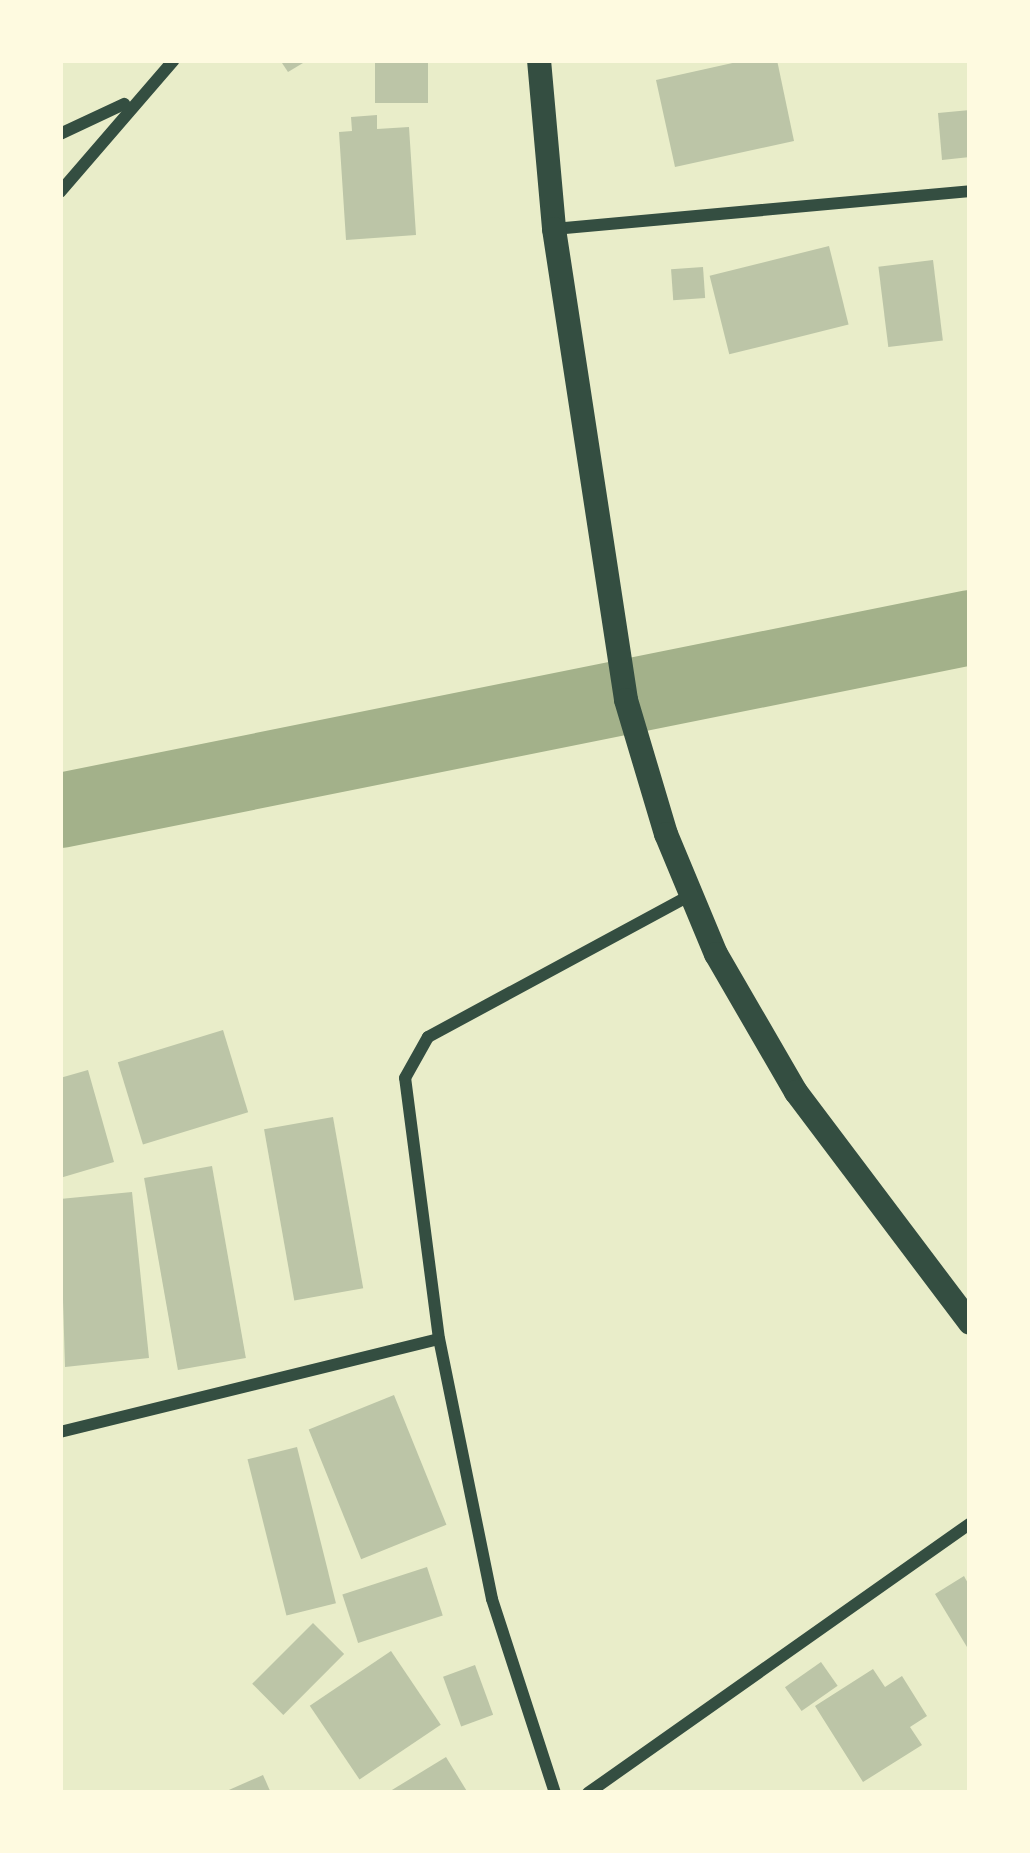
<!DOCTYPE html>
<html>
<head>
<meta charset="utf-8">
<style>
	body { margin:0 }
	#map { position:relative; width:1030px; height:1853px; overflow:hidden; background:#e9edc9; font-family:"Asap Condensed",sans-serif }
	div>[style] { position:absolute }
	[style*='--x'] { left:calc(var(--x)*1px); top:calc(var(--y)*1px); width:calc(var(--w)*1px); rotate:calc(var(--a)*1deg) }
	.river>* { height:75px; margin:-37.5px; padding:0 37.5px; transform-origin:37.5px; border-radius:37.5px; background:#a3b18a }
	.building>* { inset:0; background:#bcc5a7; transform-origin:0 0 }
	.minor>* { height:12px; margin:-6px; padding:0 6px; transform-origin:6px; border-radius:6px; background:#344e41 }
	.secondary>* { height:24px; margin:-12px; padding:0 12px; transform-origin:12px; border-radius:12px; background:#344e41 }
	span { translate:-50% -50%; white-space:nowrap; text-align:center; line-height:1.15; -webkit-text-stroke:9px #fefae0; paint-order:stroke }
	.frame { position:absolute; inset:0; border:63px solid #fefae0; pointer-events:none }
</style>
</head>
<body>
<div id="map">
	<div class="river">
		<i style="--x:60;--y:810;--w:928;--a:-11.37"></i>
	</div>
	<div class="building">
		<i style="clip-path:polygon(280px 60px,308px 60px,288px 72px)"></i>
		<i style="left:375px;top:60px;width:53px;height:43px"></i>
		<i style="clip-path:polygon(746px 60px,777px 60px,794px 141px,675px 167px,656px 80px)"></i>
		<i style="clip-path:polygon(970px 110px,970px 157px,942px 160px,938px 113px)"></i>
		<i style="clip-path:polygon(377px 115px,377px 129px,409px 127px,416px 235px,346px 240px,339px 132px,352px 131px,351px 117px)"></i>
		<i style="left:829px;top:246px;width:81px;height:123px;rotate:76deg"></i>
		<i style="left:933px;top:260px;width:81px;height:55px;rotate:83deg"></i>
		<i style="left:703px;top:267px;width:31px;height:32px;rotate:86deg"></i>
		<i style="left:223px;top:1030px;width:86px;height:110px;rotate:73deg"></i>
		<i style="clip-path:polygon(88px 1070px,114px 1162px,60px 1178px,60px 1078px)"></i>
		<i style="left:333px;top:1117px;width:174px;height:70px;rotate:80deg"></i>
		<i style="left:212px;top:1166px;width:195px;height:69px;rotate:80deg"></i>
		<i style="clip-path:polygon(132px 1192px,149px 1358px,65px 1367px,60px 1199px)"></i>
		<i style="left:394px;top:1395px;width:140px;height:92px;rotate:68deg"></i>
		<i style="left:297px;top:1447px;width:161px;height:51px;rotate:76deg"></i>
		<i style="left:427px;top:1567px;width:51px;height:89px;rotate:72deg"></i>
		<i style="clip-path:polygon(964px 1576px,970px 1587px,970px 1652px,935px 1594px)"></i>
		<i style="left:313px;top:1623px;width:44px;height:86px;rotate:45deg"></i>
		<i style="left:391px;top:1651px;width:89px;height:98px;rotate:56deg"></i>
		<i style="left:821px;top:1662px;width:29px;height:44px;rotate:55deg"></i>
		<i style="left:475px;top:1665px;width:53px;height:34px;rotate:70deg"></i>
		<i style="clip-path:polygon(873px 1669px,885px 1687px,902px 1676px,927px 1716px,910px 1727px,922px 1745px,863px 1782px,815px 1706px)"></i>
		<i style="clip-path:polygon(446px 1757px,468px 1793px,387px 1793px)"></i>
		<i style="clip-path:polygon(263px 1775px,271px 1793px,222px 1793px)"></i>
	</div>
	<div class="minor">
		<i style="--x:60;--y:134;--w:71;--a:-25.1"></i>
		<i style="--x:60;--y:192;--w:174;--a:-49.2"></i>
		<i style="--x:554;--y:229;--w:418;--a:-5.2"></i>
		<i style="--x:60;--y:1432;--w:390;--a:-13.8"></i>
		<i style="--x:555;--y:1793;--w:204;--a:-108"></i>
		<i style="--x:492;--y:1599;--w:265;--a:-101.5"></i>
		<i style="--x:439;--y:1339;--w:263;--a:-97.4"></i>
		<i style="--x:405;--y:1078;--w:47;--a:-60.7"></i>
		<i style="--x:428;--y:1037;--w:297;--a:-28.4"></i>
		<i style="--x:588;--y:1793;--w:467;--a:-35.2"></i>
	</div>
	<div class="secondary">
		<i style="--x:539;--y:60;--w:170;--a:84.9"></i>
		<i style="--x:554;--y:229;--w:476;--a:81.3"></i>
		<i style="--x:626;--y:700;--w:140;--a:73.4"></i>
		<i style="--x:666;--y:834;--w:130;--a:67.4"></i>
		<i style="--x:716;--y:954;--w:160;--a:59.9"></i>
		<i style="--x:796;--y:1092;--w:289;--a:53"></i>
	</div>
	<div class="frame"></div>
</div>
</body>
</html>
